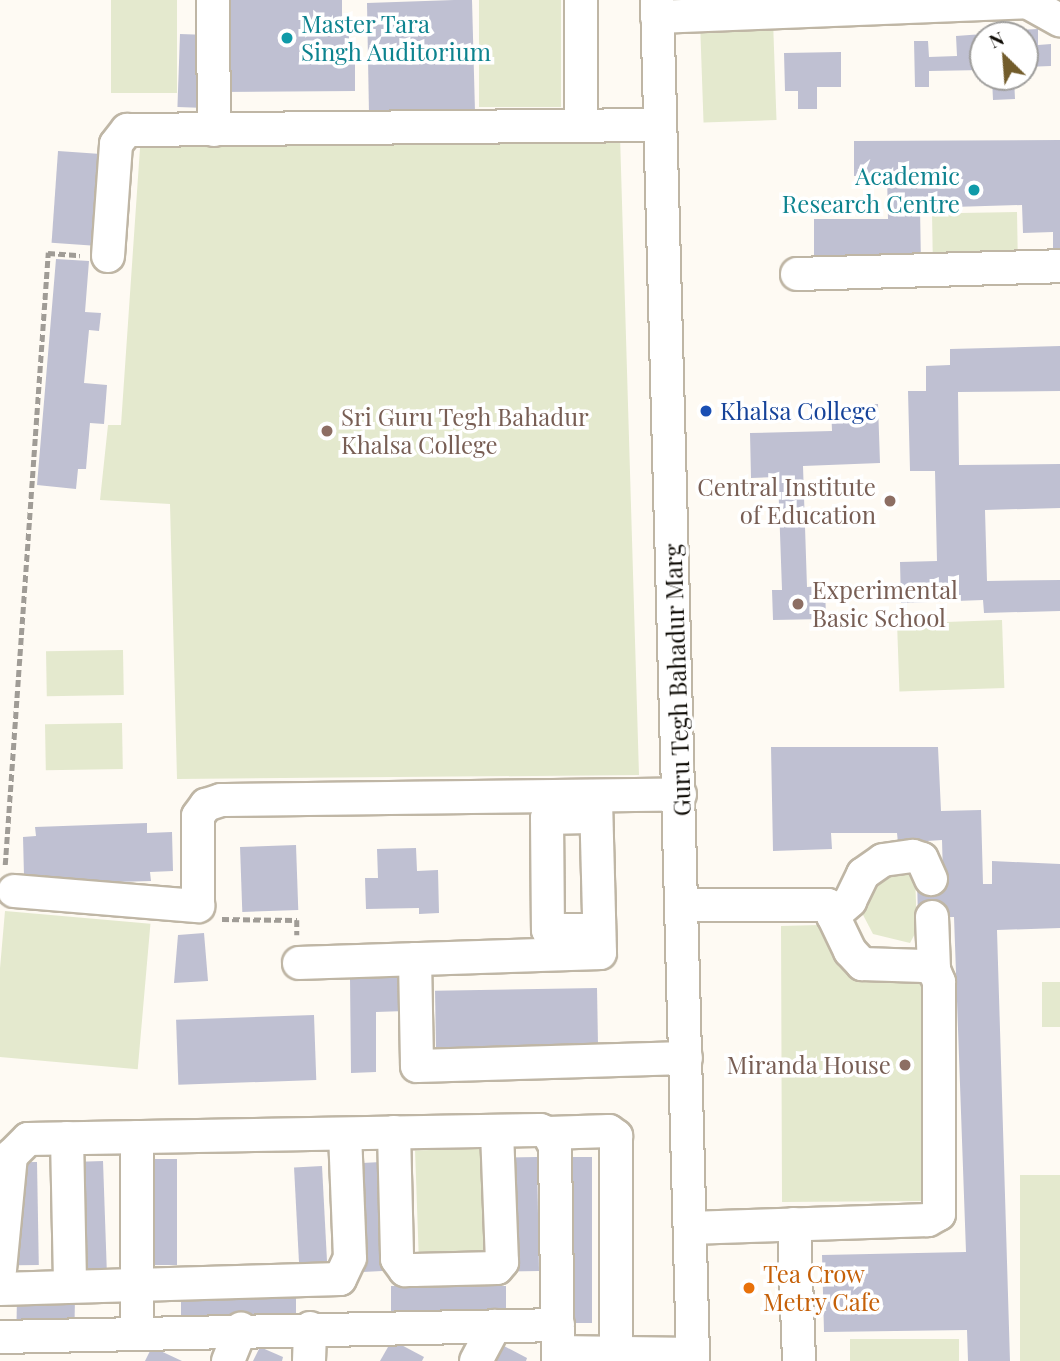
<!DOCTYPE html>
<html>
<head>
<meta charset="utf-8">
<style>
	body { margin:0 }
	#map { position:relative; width:1060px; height:1361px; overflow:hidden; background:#fefaf3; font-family:"Playfair Display",serif }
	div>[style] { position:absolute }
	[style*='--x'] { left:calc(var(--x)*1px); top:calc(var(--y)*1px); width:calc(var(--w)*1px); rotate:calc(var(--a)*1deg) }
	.green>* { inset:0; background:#e4e9ce; transform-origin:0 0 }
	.building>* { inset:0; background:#bfc0d2; transform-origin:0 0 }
	.path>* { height:4.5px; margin-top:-2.25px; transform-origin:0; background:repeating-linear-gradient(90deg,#a09c96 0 7px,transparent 0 10.5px) }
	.roads { filter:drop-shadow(2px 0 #bfb6a5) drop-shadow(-2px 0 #bfb6a5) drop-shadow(0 2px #bfb6a5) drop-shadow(0 -2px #bfb6a5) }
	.minor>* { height:32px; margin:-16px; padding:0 16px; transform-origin:16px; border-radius:16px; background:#fff }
	.dots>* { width:19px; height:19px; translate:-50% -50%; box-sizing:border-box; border:4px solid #fff; border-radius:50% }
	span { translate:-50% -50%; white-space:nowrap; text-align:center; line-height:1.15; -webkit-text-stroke:7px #fff; paint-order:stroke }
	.culture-label { font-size:24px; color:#0d838f }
	.left { translate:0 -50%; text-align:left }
	.right { translate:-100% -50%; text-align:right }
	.transit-label { font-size:24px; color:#164399 }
	.education-label { font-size:24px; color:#785e54 }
	.street-label { font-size:24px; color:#100d07 }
	.food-label { font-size:24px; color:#c56008 }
	.north { position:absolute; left:969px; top:21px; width:70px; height:70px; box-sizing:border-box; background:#fff; border:2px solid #9f9e9c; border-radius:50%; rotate:335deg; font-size:19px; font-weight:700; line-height:28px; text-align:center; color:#100d07 }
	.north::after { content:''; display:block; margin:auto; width:24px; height:32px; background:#725c2b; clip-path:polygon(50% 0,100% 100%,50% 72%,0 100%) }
</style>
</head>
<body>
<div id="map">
	<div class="green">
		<i style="left:111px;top:0;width:66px;height:93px"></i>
		<i style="left:479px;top:0;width:82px;height:107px"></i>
		<i style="left:773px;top:20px;width:100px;height:73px;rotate:88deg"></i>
		<i style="clip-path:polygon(620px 135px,639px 775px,177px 779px,170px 504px,100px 500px,108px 425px,121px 425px,140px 148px)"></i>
		<i style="left:1017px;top:212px;width:44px;height:85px;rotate:89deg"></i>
		<i style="left:1002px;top:620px;width:68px;height:105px;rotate:88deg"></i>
		<i style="left:123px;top:650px;width:45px;height:77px;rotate:89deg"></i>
		<i style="left:122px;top:723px;width:46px;height:77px;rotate:89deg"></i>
		<i style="clip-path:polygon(901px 865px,915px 875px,917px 930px,910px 943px,873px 934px,861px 911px,879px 873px)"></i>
		<i style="left:5px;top:911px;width:146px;height:146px;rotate:5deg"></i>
		<i style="clip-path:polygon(819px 925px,854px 979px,923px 978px,924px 1201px,782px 1202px,781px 926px)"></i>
		<i style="left:1042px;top:982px;width:18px;height:45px"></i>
		<i style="left:489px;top:1148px;width:107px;height:74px;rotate:88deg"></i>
		<i style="left:1060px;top:1175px;width:186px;height:40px;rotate:90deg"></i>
		<i style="left:959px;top:1339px;width:22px;height:109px;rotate:90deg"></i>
	</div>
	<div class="building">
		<i style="clip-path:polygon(224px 0,342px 0,342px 17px,349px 17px,349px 59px,355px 59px,355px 91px,218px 92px)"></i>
		<i style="clip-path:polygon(454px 0,472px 0,475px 112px,369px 114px,367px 3px)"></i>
		<i style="clip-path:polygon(1038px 29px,1038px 45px,1051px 44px,1051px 66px,1025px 67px,1025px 35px,1017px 35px,1017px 30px)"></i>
		<i style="left:180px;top:34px;width:28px;height:73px;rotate:2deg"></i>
		<i style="clip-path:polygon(983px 34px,983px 70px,929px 71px,929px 87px,915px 87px,914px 41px,928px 41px,929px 57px,957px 56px,956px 36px)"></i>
		<i style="clip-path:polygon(841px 52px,841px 87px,817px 87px,817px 109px,798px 109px,798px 91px,785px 91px,784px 53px)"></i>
		<i style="clip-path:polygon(982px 77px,1014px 77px,1015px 99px,993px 100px,992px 79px)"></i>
		<i style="clip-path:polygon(1060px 140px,1060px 256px,1053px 257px,1053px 232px,1023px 233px,1022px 205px,920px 208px,921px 263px,814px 266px,814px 219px,888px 219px,887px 175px,854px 176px,854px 141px)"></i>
		<i style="left:58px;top:151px;width:43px;height:92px;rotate:4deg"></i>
		<i style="clip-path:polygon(56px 259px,89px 261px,85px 312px,101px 313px,99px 331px,89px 330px,84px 383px,107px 385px,104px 424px,90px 423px,86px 469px,78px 469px,76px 489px,37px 485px)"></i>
		<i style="clip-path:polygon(1060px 346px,1060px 391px,958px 392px,959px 465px,1060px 464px,1060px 508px,985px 510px,987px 581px,1060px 580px,1060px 611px,984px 613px,983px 600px,901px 603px,900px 562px,937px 561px,935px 471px,910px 471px,908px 391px,926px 391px,926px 366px,950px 365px,950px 349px)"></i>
		<i style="clip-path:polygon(878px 404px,880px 463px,803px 466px,807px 587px,825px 586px,826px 619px,773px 620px,772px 590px,782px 590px,778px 477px,751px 478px,750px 433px,832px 431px,831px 406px)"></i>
		<i style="clip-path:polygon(771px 747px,938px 747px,941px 811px,981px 810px,983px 884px,992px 884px,992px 861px,1060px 864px,1060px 928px,997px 930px,1010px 1361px,968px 1361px,967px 1330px,824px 1332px,822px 1255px,966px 1252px,954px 917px,918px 918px,917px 879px,943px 878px,942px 840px,898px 843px,897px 833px,831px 833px,832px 849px,773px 851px)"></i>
		<i style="clip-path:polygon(147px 823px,147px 833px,172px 832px,173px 871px,150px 872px,151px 881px,45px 884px,45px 875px,24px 876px,23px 837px,36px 836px,35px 827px)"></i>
		<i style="left:296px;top:845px;width:65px;height:56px;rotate:88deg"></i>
		<i style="clip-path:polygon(416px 848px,417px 871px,438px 870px,439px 913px,419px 914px,419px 908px,366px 909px,365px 878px,378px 878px,377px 849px)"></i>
		<i style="clip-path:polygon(204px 933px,208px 981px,174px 983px,178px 935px)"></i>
		<i style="clip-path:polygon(405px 977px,405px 1011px,376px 1012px,376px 1072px,351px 1073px,350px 978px)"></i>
		<i style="left:597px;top:988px;width:64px;height:162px;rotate:89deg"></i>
		<i style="left:314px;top:1015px;width:65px;height:138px;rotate:88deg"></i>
		<i style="left:537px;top:1157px;width:114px;height:31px;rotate:89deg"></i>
		<i style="left:567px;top:1157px;width:25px;height:166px"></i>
		<i style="left:154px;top:1159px;width:23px;height:106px"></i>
		<i style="left:103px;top:1161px;width:107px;height:23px;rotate:88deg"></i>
		<i style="left:37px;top:1162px;width:103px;height:21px;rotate:89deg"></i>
		<i style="left:381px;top:1162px;width:109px;height:24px;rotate:87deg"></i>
		<i style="left:322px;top:1166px;width:106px;height:28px;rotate:87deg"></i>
		<i style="left:391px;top:1286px;width:115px;height:30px"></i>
		<i style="left:181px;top:1291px;width:115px;height:28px"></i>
		<i style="left:17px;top:1296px;width:58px;height:26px;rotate:1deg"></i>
		<i style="clip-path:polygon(392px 1340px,424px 1357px,422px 1361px,380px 1361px)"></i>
		<i style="clip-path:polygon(504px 1346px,527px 1358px,526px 1361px,496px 1361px)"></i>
		<i style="clip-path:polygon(152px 1347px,182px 1361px,145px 1361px)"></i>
		<i style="clip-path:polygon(260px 1347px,283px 1357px,282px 1361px,253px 1361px)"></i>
	</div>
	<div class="path">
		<i style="--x:5;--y:865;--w:614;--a:-85.98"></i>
		<i style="--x:48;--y:253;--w:32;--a:4"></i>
		<i style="--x:222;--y:919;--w:75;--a:0.8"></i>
		<i style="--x:297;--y:920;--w:15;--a:90"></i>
	</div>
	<div class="roads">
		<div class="minor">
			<i style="--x:213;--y:0;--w:130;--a:89.6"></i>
			<i style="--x:581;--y:0;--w:125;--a:90"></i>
			<i style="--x:657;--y:0;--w:1361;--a:88.48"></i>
			<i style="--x:657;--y:17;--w:370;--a:-2.3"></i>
			<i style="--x:1027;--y:2;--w:38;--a:29"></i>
			<i style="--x:108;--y:256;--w:112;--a:-85.9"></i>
			<i style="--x:116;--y:144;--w:18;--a:-52"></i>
			<i style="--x:127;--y:130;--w:533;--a:-0.54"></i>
			<i style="--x:797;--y:274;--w:263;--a:-1.7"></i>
			<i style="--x:588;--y:817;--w:41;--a:178.6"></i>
			<i style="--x:547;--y:818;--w:112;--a:89.5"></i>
			<i style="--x:548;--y:930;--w:51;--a:0"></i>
			<i style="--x:14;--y:891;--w:185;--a:4.7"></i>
			<i style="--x:198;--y:906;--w:90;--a:-90"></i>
			<i style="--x:198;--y:816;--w:14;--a:-54"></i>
			<i style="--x:206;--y:805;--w:16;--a:-18"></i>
			<i style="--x:221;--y:800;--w:459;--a:-0.7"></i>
			<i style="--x:683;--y:905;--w:145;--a:0"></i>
			<i style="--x:828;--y:905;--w:51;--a:64.4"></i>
			<i style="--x:850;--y:951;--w:18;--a:47"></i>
			<i style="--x:862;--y:964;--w:62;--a:1.8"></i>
			<i style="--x:924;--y:966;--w:11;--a:22"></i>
			<i style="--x:934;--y:970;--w:13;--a:67"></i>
			<i style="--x:939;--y:982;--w:232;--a:90"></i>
			<i style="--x:939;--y:1214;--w:13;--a:151"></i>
			<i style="--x:928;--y:1220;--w:238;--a:178.1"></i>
			<i style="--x:833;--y:916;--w:23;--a:-41"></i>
			<i style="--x:850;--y:901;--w:30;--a:-64"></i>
			<i style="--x:863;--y:874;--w:24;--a:-35"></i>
			<i style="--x:883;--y:860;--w:30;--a:-8"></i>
			<i style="--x:913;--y:856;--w:9;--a:18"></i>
			<i style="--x:922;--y:859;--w:22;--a:66"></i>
			<i style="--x:932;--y:917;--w:53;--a:87.8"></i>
			<i style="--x:415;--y:959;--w:107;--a:88.9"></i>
			<i style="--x:417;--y:1066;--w:269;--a:-1.7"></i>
			<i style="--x:299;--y:963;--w:301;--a:-1.9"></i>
			<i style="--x:600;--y:953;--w:157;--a:-91.5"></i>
			<i style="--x:394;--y:1132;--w:127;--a:88.6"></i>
			<i style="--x:397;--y:1259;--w:14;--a:54"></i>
			<i style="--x:405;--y:1270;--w:9;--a:0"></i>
			<i style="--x:414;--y:1270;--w:83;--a:-1.4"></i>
			<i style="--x:497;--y:1268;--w:8;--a:-50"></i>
			<i style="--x:502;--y:1262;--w:131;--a:-92.2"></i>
			<i style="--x:548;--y:1133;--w:61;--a:-1.9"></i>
			<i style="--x:609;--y:1131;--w:9;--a:36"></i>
			<i style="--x:616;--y:1136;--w:225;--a:90"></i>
			<i style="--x:67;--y:1138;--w:148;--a:88.8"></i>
			<i style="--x:794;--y:1224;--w:137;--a:87.9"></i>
			<i style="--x:0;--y:1270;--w:115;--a:-84.5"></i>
			<i style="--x:11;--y:1156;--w:24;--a:-45"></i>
			<i style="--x:28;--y:1139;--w:512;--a:-1.01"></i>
			<i style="--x:540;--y:1130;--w:9;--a:21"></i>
			<i style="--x:548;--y:1133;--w:15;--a:62"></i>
			<i style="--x:555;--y:1146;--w:215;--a:89.2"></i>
			<i style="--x:0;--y:1289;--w:340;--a:-1.7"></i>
			<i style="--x:340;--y:1279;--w:23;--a:-65"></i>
			<i style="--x:350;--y:1258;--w:124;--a:-92.3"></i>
			<i style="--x:137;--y:1332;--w:195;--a:-90"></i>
			<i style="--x:0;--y:1337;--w:558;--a:-1.23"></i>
			<i style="--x:558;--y:1352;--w:135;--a:0.8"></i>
			<i style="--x:228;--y:1361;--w:35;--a:-68"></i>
			<i style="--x:309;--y:1361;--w:33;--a:-88"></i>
			<i style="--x:476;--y:1361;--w:40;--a:-62"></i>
		</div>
	</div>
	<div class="dots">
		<i style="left:287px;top:38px;background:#0f9aa8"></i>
		<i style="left:974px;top:190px;background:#0f9aa8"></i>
		<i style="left:706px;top:411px;background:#1a4fb4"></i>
		<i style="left:327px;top:431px;background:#8d6e63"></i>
		<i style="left:890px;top:501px;background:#8d6e63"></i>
		<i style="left:798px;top:604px;background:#8d6e63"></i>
		<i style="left:905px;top:1065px;background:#8d6e63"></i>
		<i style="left:749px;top:1288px;background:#e8710a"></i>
	</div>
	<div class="culture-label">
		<span class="left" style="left:301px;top:38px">Master Tara<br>Singh Auditorium</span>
		<span class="right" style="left:960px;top:190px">Academic<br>Research Centre</span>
	</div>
	<div class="transit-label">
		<span class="left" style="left:720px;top:411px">Khalsa College</span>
	</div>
	<div class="education-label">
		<span class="left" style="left:341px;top:431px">Sri Guru Tegh Bahadur<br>Khalsa College</span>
		<span class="right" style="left:876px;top:501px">Central Institute<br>of Education</span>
		<span class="left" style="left:812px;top:604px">Experimental<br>Basic School</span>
		<span class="right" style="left:891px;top:1065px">Miranda House</span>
	</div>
	<div class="street-label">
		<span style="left:677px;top:680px;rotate:-92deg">Guru Tegh Bahadur Marg</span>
	</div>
	<div class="food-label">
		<span class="left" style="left:763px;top:1288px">Tea Crow<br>Metry Cafe</span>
	</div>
	<div class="north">N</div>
</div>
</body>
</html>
